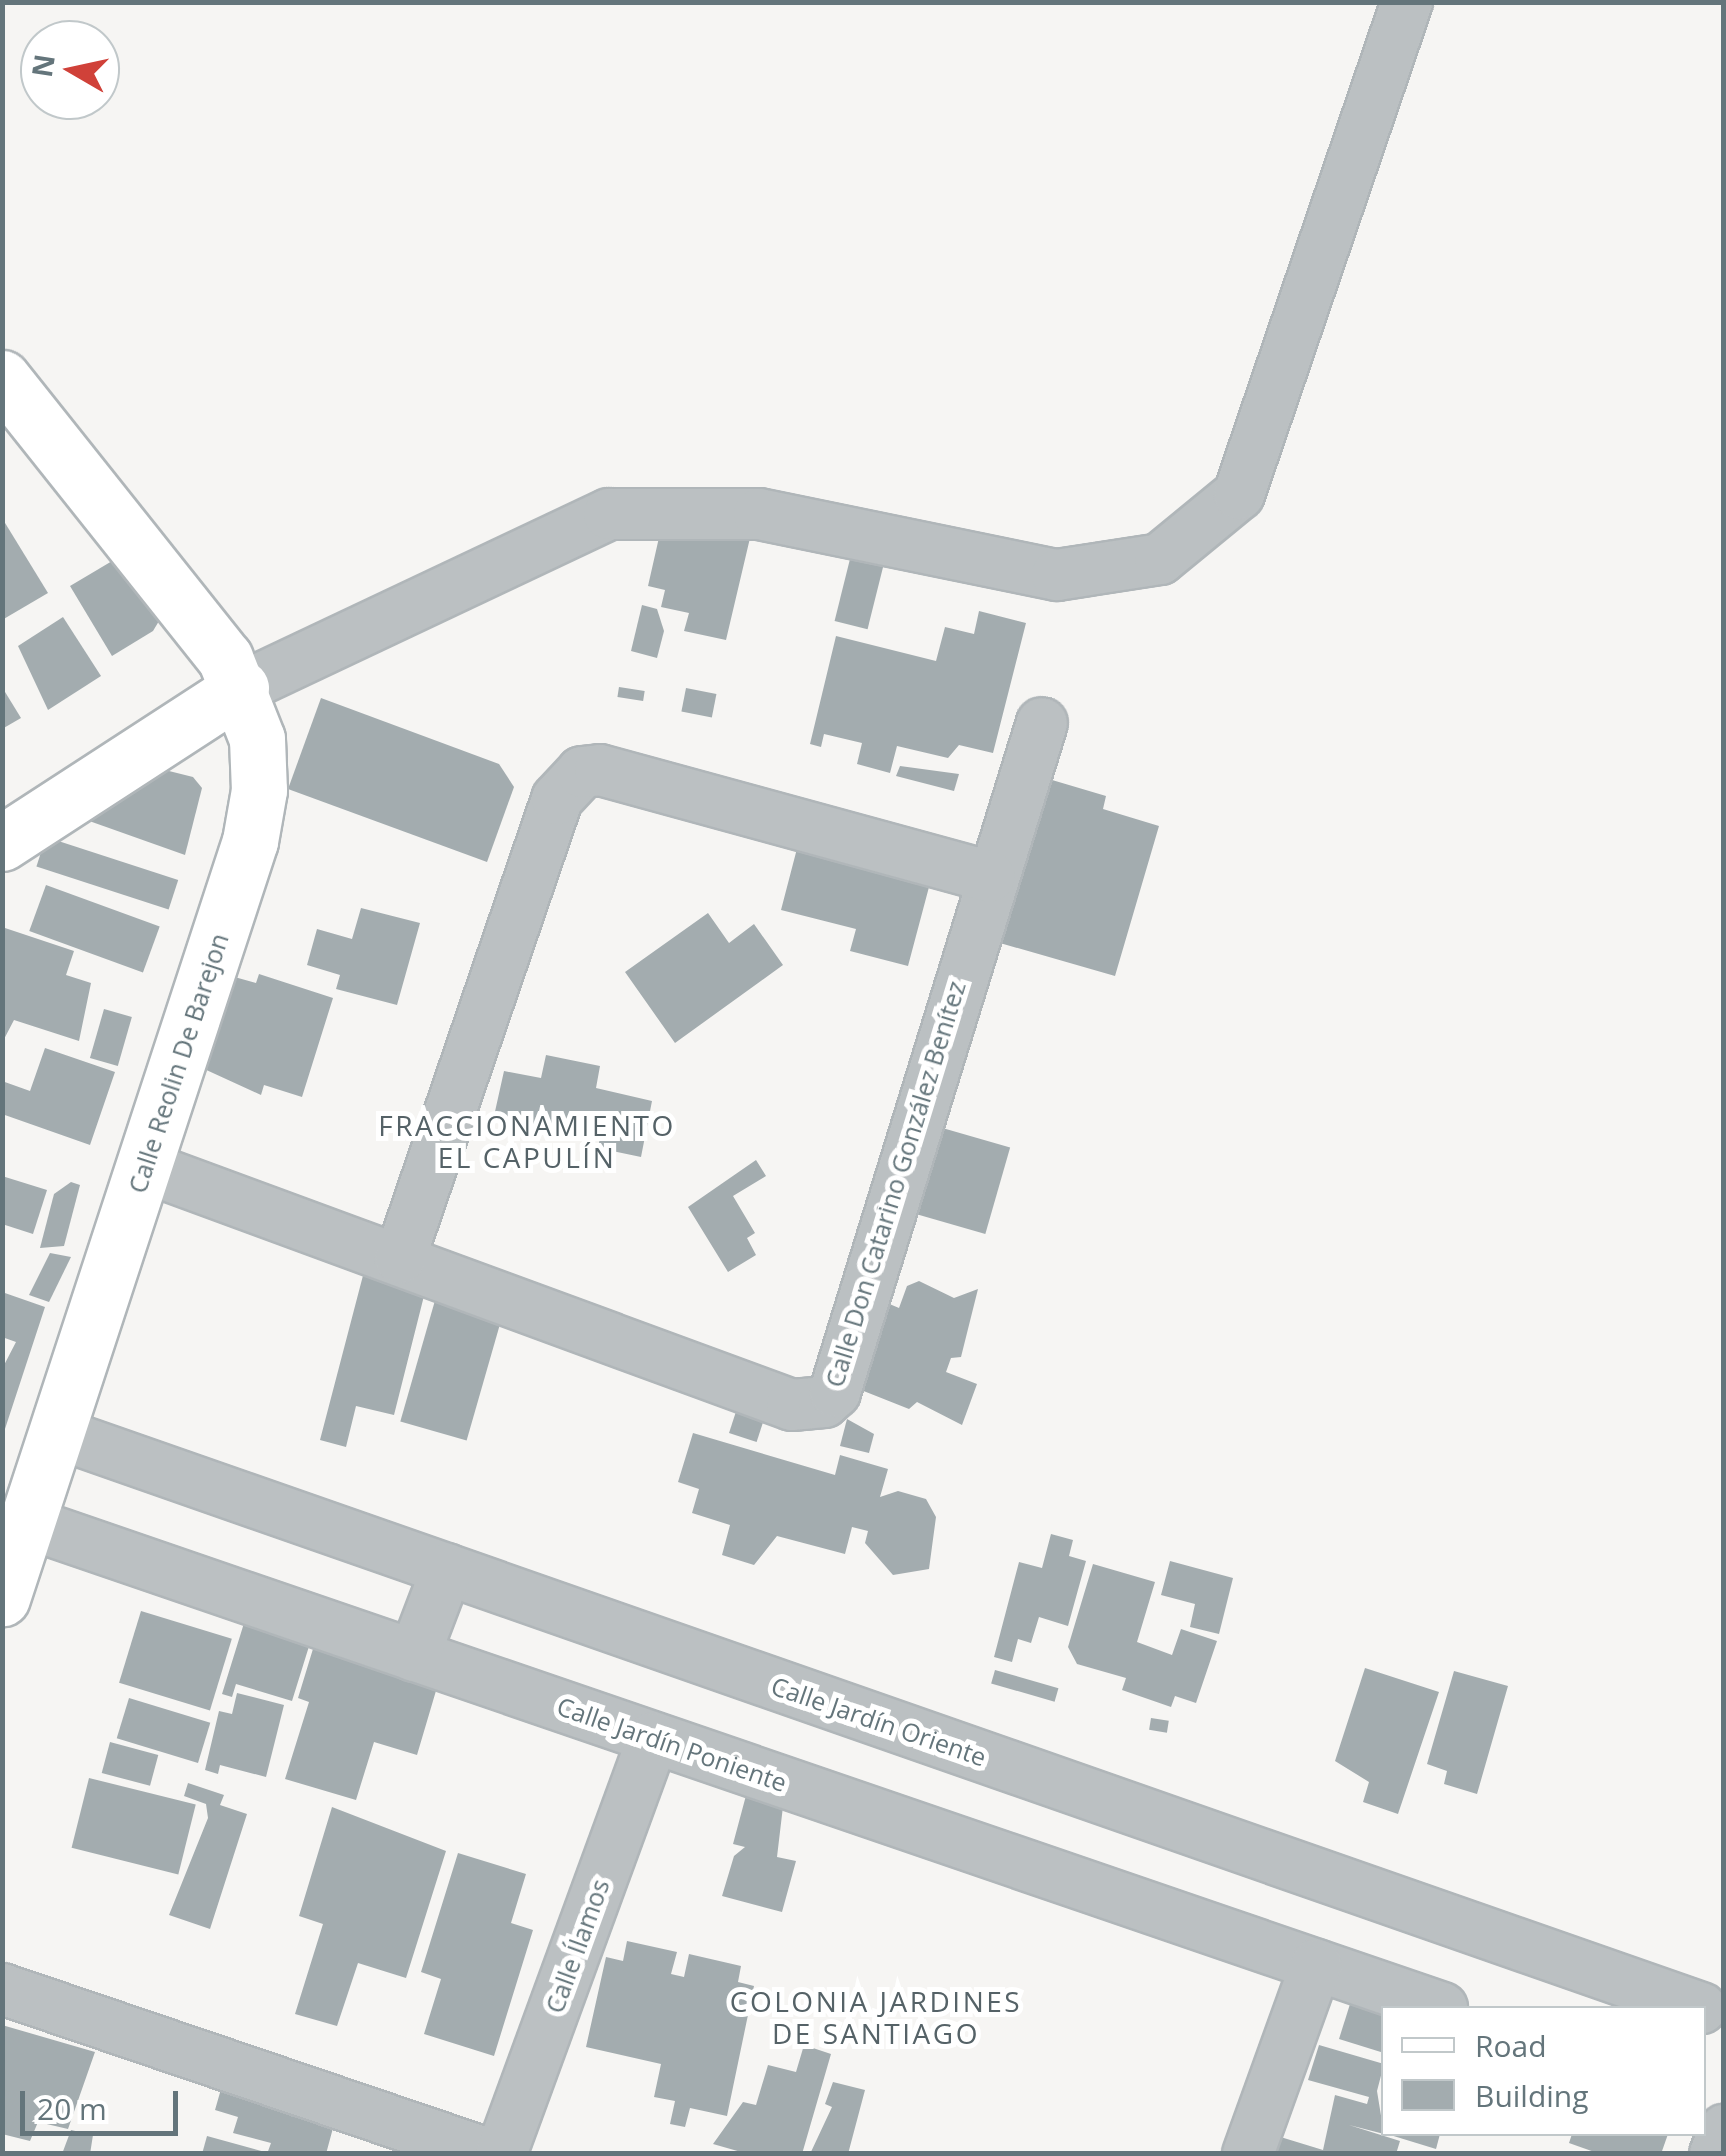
<!DOCTYPE html>
<html>
<head>
<meta charset="utf-8">
<style>
	body { margin:0 }
	#map { position:relative; width:1726px; height:2156px; overflow:hidden; background:#f6f5f3; font-family:"Open Sans",sans-serif }
	div>[style] { position:absolute }
	[style*='--x'] { left:calc(var(--x)*1px); top:calc(var(--y)*1px); width:calc(var(--w)*1px); rotate:calc(var(--a)*1deg) }
	.building>* { inset:0; background:#a3acaf; transform-origin:0 0 }
	.roads { filter:drop-shadow(2px 0 #b0b6b9) drop-shadow(-2px 0 #b0b6b9) drop-shadow(0 2px #b0b6b9) drop-shadow(0 -2px #b0b6b9) }
	.street>* { height:50px; margin:-25px; padding:0 25px; transform-origin:25px; border-radius:25px; background:#bbc0c2 }
	.secondary>* { height:55px; margin:-27.5px; padding:0 27.5px; transform-origin:27.5px; border-radius:27.5px; background:#fff }
	span { translate:-50% -50%; white-space:nowrap; text-align:center; line-height:1.15; -webkit-text-stroke:10px #fff; paint-order:stroke }
	.street-label { font-size:25px; color:#64757b }
	.neighbourhood-label { font-size:28px; color:#556267; letter-spacing:2.5px }
	.frame { position:absolute; inset:0; border:5px solid #64757b; pointer-events:none }
	.legend { position:absolute; left:1381px; top:2006px; width:325px; height:130px; box-sizing:border-box; background:#fff; border:2px solid #c1c8ca; margin:0; padding:12px 18px; list-style:none; font-size:30px; color:#64757b }
	.legend li { display:flex; align-items:center; gap:20px; height:50px }
	.legend b { width:50px; border:2px solid #c1c8ca }
	.north { position:absolute; left:20px; top:20px; width:100px; height:100px; box-sizing:border-box; background:#fff; border:2px solid #c1c8ca; border-radius:50%; rotate:279deg; font-size:28px; font-weight:700; line-height:40px; text-align:center; color:#64757b }
	.north::after { content:''; display:block; margin:auto; width:35px; height:45px; background:#d04139; clip-path:polygon(50% 0,100% 100%,50% 72%,0 100%) }
	.scale { position:absolute; left:20px; top:2091px; width:158px; height:45px; box-sizing:border-box; border:5px solid #64757b; border-top:0; padding-left:12px; font-size:30px; line-height:35px; white-space:nowrap; color:#64757b; -webkit-text-stroke:8px #fff; paint-order:stroke }
</style>
</head>
<body>
<div id="map">
	<div class="building">
		<i style="clip-path:polygon(2px 518px,48px 593px,2px 620px)"></i>
		<i style="clip-path:polygon(660px 533px,750px 538px,726px 640px,684px 631px,689px 613px,661px 607px,665px 590px,648px 586px)"></i>
		<i style="clip-path:polygon(129px 551px,165px 611px,153px 631px,112px 656px,70px 586px)"></i>
		<i style="left:851px;top:555px;width:34px;height:68px;rotate:14deg"></i>
		<i style="clip-path:polygon(642px 605px,657px 609px,664px 631px,657px 658px,631px 651px)"></i>
		<i style="clip-path:polygon(979px 611px,1026px 623px,993px 753px,959px 745px,948px 758px,897px 746px,890px 773px,857px 764px,862px 743px,824px 734px,821px 747px,810px 744px,836px 636px,936px 661px,945px 627px,974px 634px)"></i>
		<i style="clip-path:polygon(63px 617px,101px 676px,48px 710px,18px 646px)"></i>
		<i style="clip-path:polygon(2px 687px,21px 718px,2px 729px)"></i>
		<i style="left:619px;top:687px;width:26px;height:10px;rotate:9deg"></i>
		<i style="left:686px;top:688px;width:31px;height:24px;rotate:11deg"></i>
		<i style="clip-path:polygon(321px 698px,499px 764px,514px 787px,487px 862px,288px 789px)"></i>
		<i style="clip-path:polygon(141px 764px,193px 777px,202px 788px,185px 855px,78px 817px)"></i>
		<i style="clip-path:polygon(900px 766px,959px 774px,954px 791px,896px 776px)"></i>
		<i style="clip-path:polygon(1042px 777px,1106px 796px,1103px 809px,1159px 826px,1115px 976px,993px 941px)"></i>
		<i style="left:46px;top:837px;width:139px;height:31px;rotate:18deg"></i>
		<i style="clip-path:polygon(800px 837px,933px 872px,908px 966px,850px 951px,856px 929px,781px 910px)"></i>
		<i style="left:46px;top:885px;width:121px;height:49px;rotate:20deg"></i>
		<i style="clip-path:polygon(361px 908px,420px 923px,397px 1005px,336px 989px,340px 975px,307px 965px,317px 929px,352px 939px)"></i>
		<i style="clip-path:polygon(708px 913px,729px 943px,754px 924px,783px 965px,675px 1043px,625px 972px)"></i>
		<i style="clip-path:polygon(2px 927px,74px 951px,66px 975px,91px 983px,79px 1041px,14px 1020px,2px 1043px)"></i>
		<i style="clip-path:polygon(259px 974px,333px 998px,302px 1097px,264px 1085px,261px 1095px,202px 1068px,231px 976px,256px 983px)"></i>
		<i style="left:104px;top:1009px;width:29px;height:51px;rotate:16deg"></i>
		<i style="clip-path:polygon(45px 1048px,115px 1072px,90px 1145px,2px 1114px,2px 1081px,30px 1091px)"></i>
		<i style="clip-path:polygon(546px 1055px,600px 1066px,596px 1088px,652px 1101px,641px 1157px,598px 1148px,600px 1138px,494px 1116px,504px 1071px,541px 1078px)"></i>
		<i style="left:939px;top:1127px;width:74px;height:90px;rotate:16deg"></i>
		<i style="clip-path:polygon(756px 1160px,766px 1176px,733px 1196px,755px 1233px,747px 1238px,756px 1255px,728px 1272px,688px 1207px)"></i>
		<i style="clip-path:polygon(2px 1176px,47px 1190px,33px 1234px,2px 1224px)"></i>
		<i style="clip-path:polygon(71px 1182px,80px 1185px,64px 1246px,40px 1248px,54px 1194px)"></i>
		<i style="clip-path:polygon(50px 1253px,71px 1257px,49px 1302px,29px 1295px)"></i>
		<i style="clip-path:polygon(366px 1264px,428px 1280px,394px 1415px,356px 1406px,346px 1447px,320px 1440px)"></i>
		<i style="clip-path:polygon(919px 1281px,954px 1298px,978px 1289px,961px 1357px,951px 1358px,946px 1372px,977px 1384px,962px 1425px,917px 1402px,909px 1409px,856px 1388px,880px 1300px,899px 1308px,907px 1286px)"></i>
		<i style="left:440px;top:1283px;width:69px;height:144px;rotate:16deg"></i>
		<i style="clip-path:polygon(2px 1292px,45px 1307px,3px 1435px,2px 1369px,16px 1342px,2px 1337px)"></i>
		<i style="left:742px;top:1393px;width:29px;height:42px;rotate:18deg"></i>
		<i style="clip-path:polygon(847px 1419px,874px 1434px,869px 1453px,840px 1446px)"></i>
		<i style="clip-path:polygon(693px 1433px,835px 1475px,840px 1455px,888px 1469px,880px 1497px,898px 1491px,926px 1499px,936px 1517px,929px 1569px,893px 1575px,865px 1543px,868px 1531px,852px 1527px,845px 1554px,777px 1536px,754px 1565px,722px 1555px,730px 1525px,692px 1513px,699px 1489px,678px 1482px)"></i>
		<i style="clip-path:polygon(1051px 1534px,1073px 1540px,1069px 1556px,1086px 1561px,1068px 1626px,1039px 1617px,1031px 1643px,1018px 1639px,1012px 1662px,994px 1657px,1019px 1562px,1042px 1568px)"></i>
		<i style="clip-path:polygon(1170px 1561px,1233px 1578px,1219px 1634px,1190px 1627px,1195px 1604px,1161px 1595px)"></i>
		<i style="clip-path:polygon(1093px 1564px,1155px 1582px,1137px 1642px,1172px 1655px,1181px 1629px,1217px 1641px,1196px 1703px,1175px 1696px,1171px 1707px,1122px 1690px,1126px 1678px,1077px 1664px,1068px 1647px)"></i>
		<i style="clip-path:polygon(249px 1607px,315px 1627px,292px 1701px,236px 1684px,232px 1697px,222px 1694px)"></i>
		<i style="left:141px;top:1611px;width:95px;height:75px;rotate:17deg"></i>
		<i style="clip-path:polygon(316px 1639px,438px 1684px,417px 1755px,374px 1742px,356px 1800px,285px 1779px,309px 1702px,298px 1698px)"></i>
		<i style="clip-path:polygon(1365px 1668px,1439px 1692px,1398px 1814px,1363px 1802px,1369px 1782px,1335px 1761px)"></i>
		<i style="left:995px;top:1670px;width:66px;height:14px;rotate:16deg"></i>
		<i style="clip-path:polygon(1454px 1671px,1508px 1686px,1477px 1794px,1444px 1784px,1447px 1771px,1427px 1764px)"></i>
		<i style="clip-path:polygon(237px 1693px,284px 1705px,266px 1777px,220px 1765px,218px 1774px,205px 1770px,219px 1711px,232px 1714px)"></i>
		<i style="left:129px;top:1698px;width:85px;height:42px;rotate:17deg"></i>
		<i style="left:1151px;top:1718px;width:18px;height:12px;rotate:9deg"></i>
		<i style="left:110px;top:1742px;width:50px;height:32px;rotate:15deg"></i>
		<i style="left:89px;top:1778px;width:110px;height:72px;rotate:14deg"></i>
		<i style="clip-path:polygon(188px 1783px,224px 1795px,220px 1805px,247px 1814px,210px 1929px,169px 1915px,208px 1818px,206px 1804px,184px 1796px)"></i>
		<i style="clip-path:polygon(748px 1788px,784px 1798px,777px 1857px,796px 1861px,782px 1912px,722px 1896px,734px 1856px,745px 1847px,733px 1844px)"></i>
		<i style="clip-path:polygon(332px 1807px,446px 1851px,406px 1978px,358px 1963px,337px 2026px,295px 2014px,323px 1924px,299px 1916px)"></i>
		<i style="clip-path:polygon(458px 1853px,526px 1874px,511px 1923px,533px 1930px,494px 2056px,424px 2034px,441px 1979px,421px 1972px)"></i>
		<i style="clip-path:polygon(627px 1941px,677px 1952px,671px 1974px,684px 1977px,689px 1954px,741px 1966px,738px 1982px,754px 1986px,727px 2116px,690px 2108px,685px 2127px,670px 2124px,675px 2101px,654px 2097px,661px 2064px,586px 2047px,606px 1957px,623px 1961px)"></i>
		<i style="clip-path:polygon(1356px 1985px,1384px 2008px,1384px 2053px,1339px 2039px)"></i>
		<i style="clip-path:polygon(2px 2025px,95px 2052px,68px 2129px,38px 2122px,30px 2141px,2px 2134px)"></i>
		<i style="clip-path:polygon(804px 2045px,831px 2054px,802px 2154px,748px 2154px,713px 2144px,743px 2102px,756px 2105px,768px 2065px,796px 2072px)"></i>
		<i style="clip-path:polygon(1319px 2045px,1384px 2064px,1377px 2091px,1384px 2134px,1349px 2125px,1400px 2141px,1396px 2154px,1268px 2154px,1274px 2135px,1323px 2150px,1335px 2095px,1367px 2104px,1369px 2097px,1308px 2080px)"></i>
		<i style="clip-path:polygon(225px 2075px,297px 2094px,291px 2116px,333px 2128px,326px 2154px,267px 2154px,271px 2143px,233px 2133px,238px 2117px,215px 2110px)"></i>
		<i style="clip-path:polygon(833px 2082px,865px 2090px,848px 2154px,810px 2154px,832px 2107px,825px 2104px)"></i>
		<i style="clip-path:polygon(71px 2130px,93px 2135px,90px 2154px,62px 2154px)"></i>
		<i style="clip-path:polygon(1387px 2134px,1440px 2134px,1436px 2149px)"></i>
		<i style="clip-path:polygon(1572px 2134px,1668px 2134px,1661px 2154px,1600px 2154px,1569px 2143px)"></i>
		<i style="clip-path:polygon(207px 2136px,265px 2152px,265px 2154px,202px 2154px)"></i>
	</div>
	<div class="roads">
		<div class="street">
			<i style="--x:241;--y:688;--w:407;--a:-25.3"></i>
			<i style="--x:609;--y:514;--w:150;--a:0"></i>
			<i style="--x:759;--y:514;--w:304;--a:11.6"></i>
			<i style="--x:1057;--y:575;--w:104;--a:-8.8"></i>
			<i style="--x:1160;--y:559;--w:102;--a:-39.4"></i>
			<i style="--x:1239;--y:494;--w:520;--a:-71.15"></i>
			<i style="--x:145;--y:1167;--w:689;--a:20.2"></i>
			<i style="--x:792;--y:1405;--w:32;--a:-5"></i>
			<i style="--x:824;--y:1402;--w:15;--a:-42"></i>
			<i style="--x:835;--y:1392;--w:700;--a:-72.81"></i>
			<i style="--x:400;--y:1258;--w:485;--a:-71.1"></i>
			<i style="--x:557;--y:799;--w:37;--a:-47"></i>
			<i style="--x:582;--y:772;--w:18;--a:-6"></i>
			<i style="--x:600;--y:770;--w:404;--a:15.3"></i>
			<i style="--x:57;--y:1433;--w:1742;--a:19.28"></i>
			<i style="--x:28;--y:1523;--w:1495;--a:18.93"></i>
			<i style="--x:414;--y:1656;--w:93;--a:-69.2"></i>
			<i style="--x:2;--y:1989;--w:513;--a:18.75"></i>
			<i style="--x:501;--y:2154;--w:443;--a:-69.9"></i>
			<i style="--x:1248;--y:2154;--w:201;--a:-70.2"></i>
			<i style="--x:1715;--y:2154;--w:26;--a:-69"></i>
		</div>
		<div class="secondary">
			<i style="--x:2;--y:378;--w:358;--a:51.5"></i>
			<i style="--x:225;--y:658;--w:87;--a:68.4"></i>
			<i style="--x:257;--y:739;--w:51;--a:87.8"></i>
			<i style="--x:259;--y:790;--w:52;--a:100"></i>
			<i style="--x:250;--y:841;--w:797;--a:108.14"></i>
			<i style="--x:2;--y:843;--w:285;--a:-33"></i>
		</div>
	</div>
	<div class="street-label">
		<span style="left:178px;top:1063px;rotate:-72deg">Calle Reolin De Barejon</span>
		<span style="left:895px;top:1184px;rotate:-73deg">Calle Don Catarino González Benítez</span>
		<span style="left:879px;top:1721px;rotate:19deg">Calle Jardín Oriente</span>
		<span style="left:672px;top:1744px;rotate:19deg">Calle Jardín Poniente</span>
		<span style="left:577px;top:1946px;rotate:-70deg">Calle Ílamos</span>
	</div>
	<div class="neighbourhood-label">
		<span style="left:527px;top:1141px">FRACCIONAMIENTO<br>EL CAPULÍN</span>
		<span style="left:876px;top:2017px">COLONIA JARDINES<br>DE SANTIAGO</span>
	</div>
	<div class="frame"></div>
	<ul class="legend">
	<li><b style="height:12px;background:#fff"></b>Road</li>
	<li><b style="height:28px;background:#a3acaf"></b>Building</li>
	</ul>
	<div class="north">N</div>
	<div class="scale">20 m</div>
</div>
</body>
</html>
